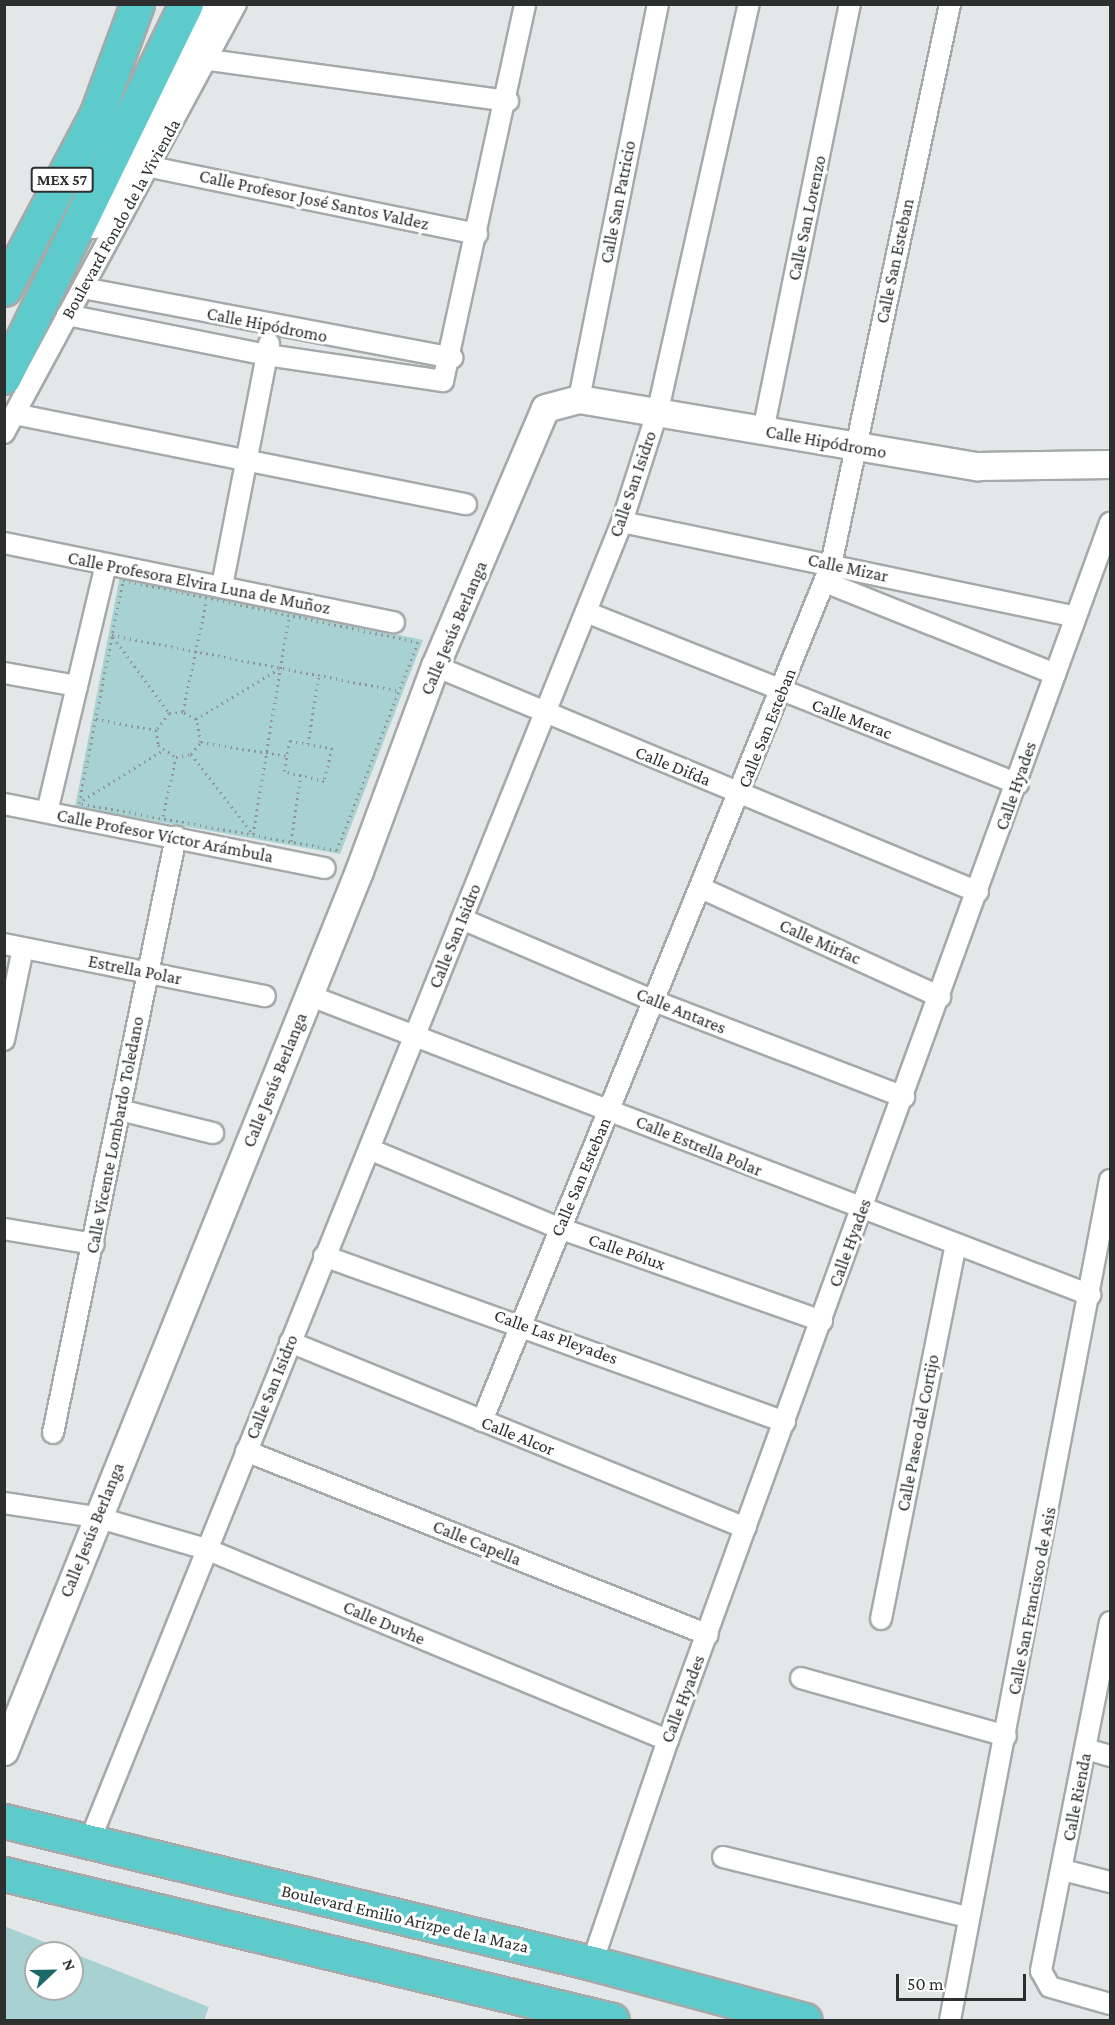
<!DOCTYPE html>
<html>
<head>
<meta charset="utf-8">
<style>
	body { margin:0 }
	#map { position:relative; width:1115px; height:2025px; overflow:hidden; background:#e3e7e7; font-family:"Crimson Pro",serif }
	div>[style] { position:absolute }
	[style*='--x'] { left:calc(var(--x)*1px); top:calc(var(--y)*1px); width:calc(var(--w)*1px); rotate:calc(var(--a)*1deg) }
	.green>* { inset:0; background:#a7d2d1 }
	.path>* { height:3px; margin-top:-1.5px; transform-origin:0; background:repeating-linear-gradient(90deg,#909494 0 1.5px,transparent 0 6px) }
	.roads { filter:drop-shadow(2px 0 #a5a9a9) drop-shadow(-2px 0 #a5a9a9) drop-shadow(0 2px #a5a9a9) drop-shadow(0 -2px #a5a9a9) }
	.street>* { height:20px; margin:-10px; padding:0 10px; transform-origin:10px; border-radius:10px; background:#fff }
	.secondary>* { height:27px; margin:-13.5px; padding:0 13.5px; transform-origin:13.5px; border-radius:13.5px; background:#fff }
	.highway>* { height:33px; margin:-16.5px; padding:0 16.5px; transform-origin:16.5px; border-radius:16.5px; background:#5dcbcb }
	span { translate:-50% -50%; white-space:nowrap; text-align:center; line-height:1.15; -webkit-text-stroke:6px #fff; paint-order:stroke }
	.shield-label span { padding:2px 4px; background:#fff; border:2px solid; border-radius:4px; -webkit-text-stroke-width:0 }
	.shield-label { font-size:16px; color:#2d2f2f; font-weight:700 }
	.street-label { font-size:18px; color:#2d2f2f }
	.frame { position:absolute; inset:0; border:6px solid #2d2f2f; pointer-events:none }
	.north { position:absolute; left:24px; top:1941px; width:60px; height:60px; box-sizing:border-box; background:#fff; border:2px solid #abacac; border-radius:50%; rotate:68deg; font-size:16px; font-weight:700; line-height:24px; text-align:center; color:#2d2f2f }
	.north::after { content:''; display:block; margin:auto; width:21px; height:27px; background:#1b6969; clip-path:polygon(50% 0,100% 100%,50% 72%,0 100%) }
	.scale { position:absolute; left:896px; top:1974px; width:130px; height:27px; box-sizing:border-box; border:3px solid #2d2f2f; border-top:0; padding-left:8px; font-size:18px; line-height:21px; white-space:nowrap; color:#2d2f2f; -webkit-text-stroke:4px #fff; paint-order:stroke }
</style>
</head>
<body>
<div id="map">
	<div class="green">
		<i style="clip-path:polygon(120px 576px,423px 640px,340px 854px,75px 807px)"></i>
		<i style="clip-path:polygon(evenodd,4px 1926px,209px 2007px,204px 2020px,5px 2020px,4px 1926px,36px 1953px,72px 1953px,72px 1989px,36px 1989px,36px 1953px)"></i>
	</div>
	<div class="path">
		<i style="--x:123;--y:580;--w:301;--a:11.9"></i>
		<i style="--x:418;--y:642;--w:223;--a:111.3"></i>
		<i style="--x:337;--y:850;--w:262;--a:-169.7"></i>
		<i style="--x:79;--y:803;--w:227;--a:-78.8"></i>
		<i style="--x:112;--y:635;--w:292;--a:11"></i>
		<i style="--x:113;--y:637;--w:94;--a:53.6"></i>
		<i style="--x:183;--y:711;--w:110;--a:-78"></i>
		<i style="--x:96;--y:719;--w:61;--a:10.4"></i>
		<i style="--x:196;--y:719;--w:97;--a:-31.1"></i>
		<i style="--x:290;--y:741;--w:43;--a:9.5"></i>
		<i style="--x:332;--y:748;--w:34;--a:104"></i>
		<i style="--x:324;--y:781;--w:41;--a:-166"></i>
		<i style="--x:284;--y:771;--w:31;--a:-79"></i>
		<i style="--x:201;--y:742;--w:87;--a:9.2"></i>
		<i style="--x:308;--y:744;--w:70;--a:-80.9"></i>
		<i style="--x:191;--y:754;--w:100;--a:52.3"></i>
		<i style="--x:83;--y:800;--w:94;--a:-32"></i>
		<i style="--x:163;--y:816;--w:60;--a:-77.6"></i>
		<i style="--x:176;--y:757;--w:15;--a:-11"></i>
		<i style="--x:191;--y:754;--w:16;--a:-50"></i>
		<i style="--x:201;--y:742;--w:24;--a:-102"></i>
		<i style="--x:196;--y:719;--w:15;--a:-152"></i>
		<i style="--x:183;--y:712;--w:14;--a:176"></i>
		<i style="--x:169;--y:713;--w:21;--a:127"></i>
		<i style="--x:156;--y:730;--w:15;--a:82"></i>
		<i style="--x:158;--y:745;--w:22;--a:34"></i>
		<i style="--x:253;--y:834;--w:220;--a:-80.6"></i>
		<i style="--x:291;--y:841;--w:67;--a:-81.4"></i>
	</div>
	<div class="roads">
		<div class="street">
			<i style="--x:209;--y:60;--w:302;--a:7.8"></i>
			<i style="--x:151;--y:167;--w:333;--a:11.6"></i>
			<i style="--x:83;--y:288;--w:376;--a:10.7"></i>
			<i style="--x:67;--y:315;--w:204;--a:11.3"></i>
			<i style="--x:267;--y:355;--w:178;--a:8.4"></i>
			<i style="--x:443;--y:381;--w:386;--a:-77.7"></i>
			<i style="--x:579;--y:399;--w:403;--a:-78.7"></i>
			<i style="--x:14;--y:414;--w:461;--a:11.3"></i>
			<i style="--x:763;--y:431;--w:436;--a:-78.5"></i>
			<i style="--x:4;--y:433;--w:488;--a:-61.6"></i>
			<i style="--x:622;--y:522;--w:461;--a:11.8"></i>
			<i style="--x:4;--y:543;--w:398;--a:11.5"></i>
			<i style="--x:825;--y:582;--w:248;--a:21.8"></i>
			<i style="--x:222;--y:586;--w:247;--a:-79"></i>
			<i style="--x:586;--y:612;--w:465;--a:21.7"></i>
			<i style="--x:435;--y:666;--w:588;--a:22.6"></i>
			<i style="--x:4;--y:673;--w:74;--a:10.1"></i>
			<i style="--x:4;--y:804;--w:327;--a:11.3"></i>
			<i style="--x:47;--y:812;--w:254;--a:-76.6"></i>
			<i style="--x:701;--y:888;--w:263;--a:24.5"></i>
			<i style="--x:462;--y:919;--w:209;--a:23.1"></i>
			<i style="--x:654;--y:1001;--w:268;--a:21"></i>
			<i style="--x:4;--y:944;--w:266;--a:11.3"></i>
			<i style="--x:308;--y:995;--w:838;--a:20.99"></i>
			<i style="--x:4;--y:1040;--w:94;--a:-78.3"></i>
			<i style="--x:120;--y:1110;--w:96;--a:13.9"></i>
			<i style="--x:369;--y:1149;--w:206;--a:22.6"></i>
			<i style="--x:559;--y:1228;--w:279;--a:19.5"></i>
			<i style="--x:4;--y:1229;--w:91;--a:9.5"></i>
			<i style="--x:324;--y:1256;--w:490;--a:19.8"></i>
			<i style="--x:290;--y:1342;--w:492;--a:22.2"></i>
			<i style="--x:482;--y:1421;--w:924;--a:-67.82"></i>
			<i style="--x:831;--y:565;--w:573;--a:-78.02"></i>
			<i style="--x:53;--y:1433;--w:609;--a:-78.34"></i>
			<i style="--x:246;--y:1451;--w:497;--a:21.7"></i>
			<i style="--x:4;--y:1503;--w:93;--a:8.7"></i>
			<i style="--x:96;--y:1517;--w:115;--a:16.2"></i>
			<i style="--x:206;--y:1549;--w:500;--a:22.5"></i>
			<i style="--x:881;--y:1619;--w:379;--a:-78.7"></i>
			<i style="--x:1110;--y:1622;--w:356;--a:101.2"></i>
			<i style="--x:1041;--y:1971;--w:18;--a:61"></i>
			<i style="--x:1050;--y:1987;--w:62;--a:15.8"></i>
			<i style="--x:801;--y:1678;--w:213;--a:15.8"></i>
			<i style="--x:1086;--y:1749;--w:25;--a:16"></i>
			<i style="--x:88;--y:1845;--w:1427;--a:-68.02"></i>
			<i style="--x:622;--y:522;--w:118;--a:-72.2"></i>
			<i style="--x:658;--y:410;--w:416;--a:-77.4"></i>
			<i style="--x:723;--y:1857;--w:252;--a:13.8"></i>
			<i style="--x:1063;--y:1870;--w:49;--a:14.3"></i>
			<i style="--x:592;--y:1963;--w:236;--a:-71.2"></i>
			<i style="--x:668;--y:1740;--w:1295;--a:-70.04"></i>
			<i style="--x:950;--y:2020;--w:855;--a:-79.22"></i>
		</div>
		<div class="secondary">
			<i style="--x:93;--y:224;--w:250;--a:-61.6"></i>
			<i style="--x:4;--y:1751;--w:949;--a:-68.03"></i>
			<i style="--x:359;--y:871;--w:219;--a:-69.7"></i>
			<i style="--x:435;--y:666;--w:280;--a:-66.9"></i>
			<i style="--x:545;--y:408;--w:35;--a:-15"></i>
			<i style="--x:579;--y:399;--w:404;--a:9.6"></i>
			<i style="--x:977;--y:466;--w:133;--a:-0.9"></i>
		</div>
		<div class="highway">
			<i style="--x:4;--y:289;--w:199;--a:-62.1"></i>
			<i style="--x:97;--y:113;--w:116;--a:-69.8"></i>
			<i style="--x:4;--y:377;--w:415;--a:-64"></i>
			<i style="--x:4;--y:1821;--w:605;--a:13.58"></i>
			<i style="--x:592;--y:1963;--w:220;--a:15"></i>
			<i style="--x:4;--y:1874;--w:625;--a:13.5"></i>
		</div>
	</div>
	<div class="shield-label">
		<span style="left:62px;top:180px">MEX 57</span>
	</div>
	<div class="street-label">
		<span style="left:314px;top:200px;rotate:12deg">Calle Profesor José Santos Valdez</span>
		<span style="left:618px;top:202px;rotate:-79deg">Calle San Patricio</span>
		<span style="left:807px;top:218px;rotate:-78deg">Calle San Lorenzo</span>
		<span style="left:121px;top:219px;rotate:-61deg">Boulevard Fondo de la Vivienda</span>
		<span style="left:895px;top:261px;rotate:-78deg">Calle San Esteban</span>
		<span style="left:267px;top:325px;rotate:11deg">Calle Hipódromo</span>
		<span style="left:826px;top:442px;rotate:10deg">Calle Hipódromo</span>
		<span style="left:633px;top:484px;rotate:-71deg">Calle San Isidro</span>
		<span style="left:848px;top:568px;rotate:12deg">Calle Mizar</span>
		<span style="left:199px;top:583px;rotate:11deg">Calle Profesora Elvira Luna de Muñoz</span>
		<span style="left:454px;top:628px;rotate:-67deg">Calle Jesús Berlanga</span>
		<span style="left:852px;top:719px;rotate:21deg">Calle Merac</span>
		<span style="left:767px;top:728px;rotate:-68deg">Calle San Esteban</span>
		<span style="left:673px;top:766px;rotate:22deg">Calle Difda</span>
		<span style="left:1016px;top:786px;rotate:-71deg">Calle Hyades</span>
		<span style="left:165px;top:836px;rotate:11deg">Calle Profesor Víctor Arámbula</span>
		<span style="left:455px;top:936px;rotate:-68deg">Calle San Isidro</span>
		<span style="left:820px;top:942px;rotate:24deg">Calle Mirfac</span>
		<span style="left:135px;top:970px;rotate:11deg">Estrella Polar</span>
		<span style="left:681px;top:1011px;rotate:22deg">Calle Antares</span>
		<span style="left:275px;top:1080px;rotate:-68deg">Calle Jesús Berlanga</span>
		<span style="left:115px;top:1135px;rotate:-79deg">Calle Vicente Lombardo Toledano</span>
		<span style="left:699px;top:1146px;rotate:22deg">Calle Estrella Polar</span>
		<span style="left:581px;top:1177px;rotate:-67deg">Calle San Esteban</span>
		<span style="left:850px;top:1243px;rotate:-70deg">Calle Hyades</span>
		<span style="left:627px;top:1252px;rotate:19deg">Calle Pólux</span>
		<span style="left:556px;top:1337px;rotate:20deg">Calle Las Pleyades</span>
		<span style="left:272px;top:1387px;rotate:-68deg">Calle San Isidro</span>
		<span style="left:918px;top:1433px;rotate:-79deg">Calle Paseo del Cortijo</span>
		<span style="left:518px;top:1436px;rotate:22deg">Calle Alcor</span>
		<span style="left:92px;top:1530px;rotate:-68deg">Calle Jesús Berlanga</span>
		<span style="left:477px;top:1543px;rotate:22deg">Calle Capella</span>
		<span style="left:1032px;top:1601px;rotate:-79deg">Calle San Francisco de Asis</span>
		<span style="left:384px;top:1623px;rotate:23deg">Calle Duvhe</span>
		<span style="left:683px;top:1699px;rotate:-69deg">Calle Hyades</span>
		<span style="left:1077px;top:1797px;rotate:-79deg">Calle Rienda</span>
		<span style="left:405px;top:1919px;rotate:13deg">Boulevard Emilio Arizpe de la Maza</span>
	</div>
	<div class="frame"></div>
	<div class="north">N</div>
	<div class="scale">50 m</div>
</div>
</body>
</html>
